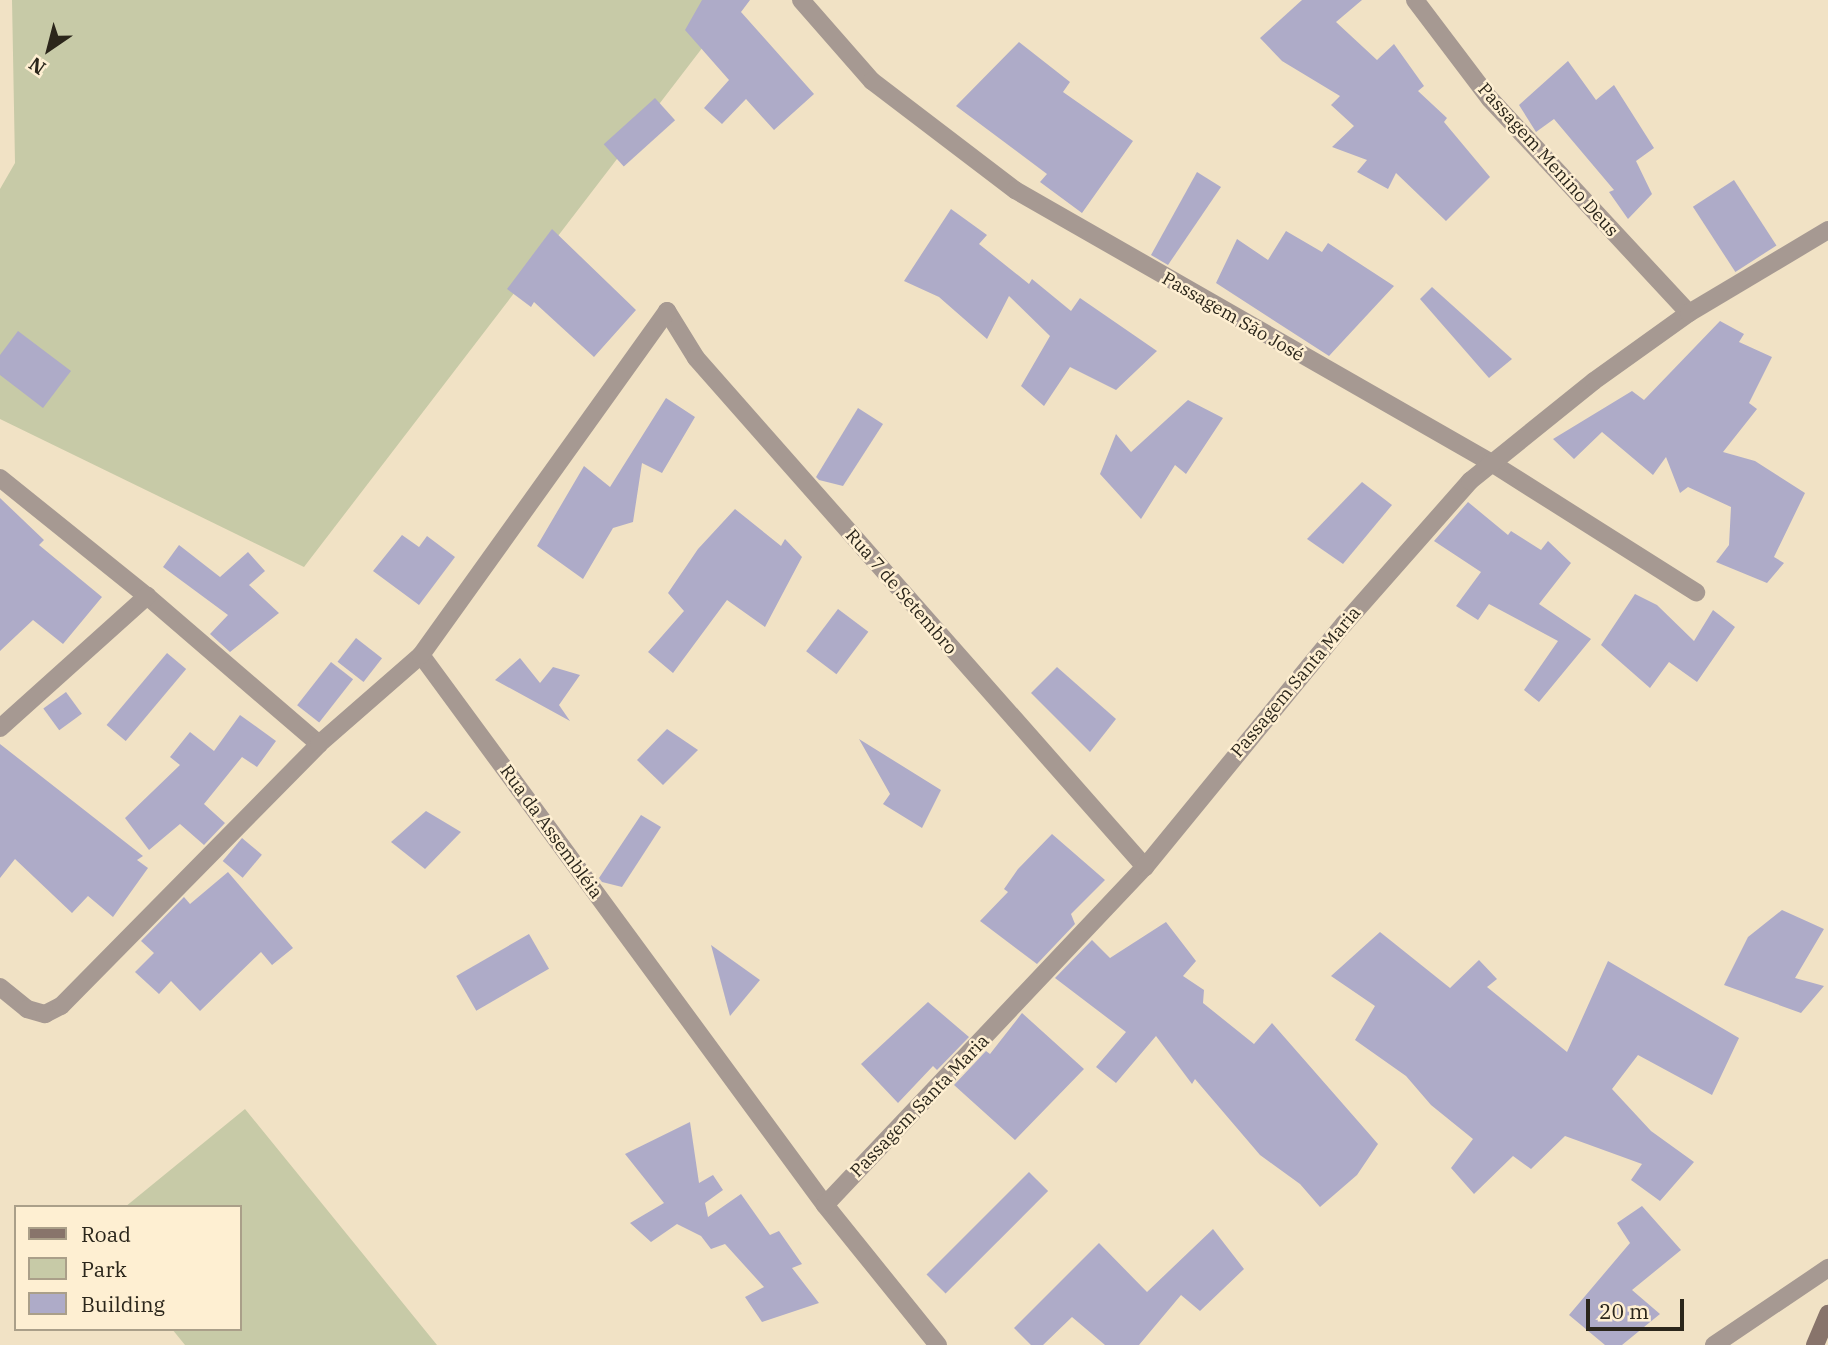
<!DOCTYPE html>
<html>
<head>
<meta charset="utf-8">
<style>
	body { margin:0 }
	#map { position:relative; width:1828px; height:1345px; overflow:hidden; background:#f1e2c5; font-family:"IBM Plex Serif",serif }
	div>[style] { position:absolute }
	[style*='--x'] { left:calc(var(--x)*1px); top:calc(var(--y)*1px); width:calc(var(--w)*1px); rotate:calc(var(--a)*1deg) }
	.green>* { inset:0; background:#c7caa7 }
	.building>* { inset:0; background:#aeabc8; transform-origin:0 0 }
	.street>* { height:18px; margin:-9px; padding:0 9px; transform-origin:9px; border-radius:9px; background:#a69992 }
	.secondary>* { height:18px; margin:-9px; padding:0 9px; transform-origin:9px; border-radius:9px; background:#88746b }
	span { translate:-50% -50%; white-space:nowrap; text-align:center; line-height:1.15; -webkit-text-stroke:5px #feefd2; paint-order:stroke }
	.street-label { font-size:18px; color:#2b261b }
	.legend { position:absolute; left:14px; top:1205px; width:228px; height:126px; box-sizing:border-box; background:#feefd2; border:2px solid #aa9f89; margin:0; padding:9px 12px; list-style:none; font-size:21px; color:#2b261b }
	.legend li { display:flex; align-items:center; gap:14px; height:35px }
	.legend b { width:35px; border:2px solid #aa9f89 }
	.north { position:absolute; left:14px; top:14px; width:70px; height:70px; -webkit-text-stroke:5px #feefd2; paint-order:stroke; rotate:215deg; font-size:19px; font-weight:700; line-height:28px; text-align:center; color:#2b261b }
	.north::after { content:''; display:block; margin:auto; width:24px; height:32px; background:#2b261b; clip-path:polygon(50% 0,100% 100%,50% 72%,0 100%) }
	.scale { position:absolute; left:1586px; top:1299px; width:98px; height:32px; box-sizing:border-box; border:4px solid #2b261b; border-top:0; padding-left:9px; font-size:21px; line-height:24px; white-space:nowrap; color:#2b261b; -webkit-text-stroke:5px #feefd2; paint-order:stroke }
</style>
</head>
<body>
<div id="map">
	<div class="green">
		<i style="clip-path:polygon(12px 0,739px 0,304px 567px,0 419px,0 189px,15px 163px)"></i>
		<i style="clip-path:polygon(245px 1109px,437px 1345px,185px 1345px,172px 1329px,240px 1329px,240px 1207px,125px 1207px)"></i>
	</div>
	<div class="building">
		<i style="clip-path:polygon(702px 0,750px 0,741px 12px,814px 94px,774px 130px,746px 99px,722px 124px,704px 108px,729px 80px,685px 30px)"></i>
		<i style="clip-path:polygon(1302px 0,1362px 0,1336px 22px,1377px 60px,1394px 44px,1424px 86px,1418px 91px,1447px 118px,1444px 122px,1490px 177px,1446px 221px,1396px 173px,1388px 189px,1357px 172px,1367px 160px,1332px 147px,1354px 126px,1331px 105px,1340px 96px,1282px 61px,1260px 38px)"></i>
		<i style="clip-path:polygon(1019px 42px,1070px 82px,1063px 92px,1133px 141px,1082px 213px,1040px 182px,1047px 174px,956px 106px)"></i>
		<i style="clip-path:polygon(1568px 61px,1596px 100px,1614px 85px,1654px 148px,1636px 161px,1652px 194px,1628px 219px,1609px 192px,1614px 190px,1554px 119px,1536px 132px,1519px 105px)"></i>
		<i style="left:655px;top:98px;width:30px;height:69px;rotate:48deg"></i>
		<i style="clip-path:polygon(1197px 172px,1221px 187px,1168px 265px,1151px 255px)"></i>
		<i style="left:1734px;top:180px;width:78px;height:49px;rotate:57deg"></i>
		<i style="clip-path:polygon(951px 209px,987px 235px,979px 244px,1029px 284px,1032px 279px,1071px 311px,1080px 298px,1157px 351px,1116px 390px,1070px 367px,1044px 406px,1021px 386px,1050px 336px,1009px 296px,987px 339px,939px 297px,904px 281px)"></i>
		<i style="clip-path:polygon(552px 229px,636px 310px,594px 357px,534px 302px,531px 307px,507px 289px)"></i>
		<i style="clip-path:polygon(1286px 231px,1322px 252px,1328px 243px,1394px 286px,1329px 356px,1216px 283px,1237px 239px,1268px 260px)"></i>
		<i style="clip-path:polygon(1432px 287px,1512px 359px,1489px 378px,1420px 299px)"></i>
		<i style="clip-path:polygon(1720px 321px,1744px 334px,1739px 342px,1772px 357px,1749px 403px,1757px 409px,1723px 452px,1755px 461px,1805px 493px,1774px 557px,1784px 563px,1767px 583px,1716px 562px,1729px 545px,1731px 507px,1688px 487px,1680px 493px,1666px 457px,1653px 475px,1602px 432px,1574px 459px,1553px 439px,1632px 391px,1644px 400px)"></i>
		<i style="clip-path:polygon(18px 331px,71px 371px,43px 408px,0 375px,0 355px)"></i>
		<i style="clip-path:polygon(666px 398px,695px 417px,662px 473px,642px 463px,633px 522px,613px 528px,583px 579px,537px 546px,584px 466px,610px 487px)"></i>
		<i style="clip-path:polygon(1188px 400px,1223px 418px,1186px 474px,1175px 465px,1141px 519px,1100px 474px,1116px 434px,1131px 452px)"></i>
		<i style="clip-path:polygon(858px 408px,883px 424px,843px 486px,819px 480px,816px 477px)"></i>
		<i style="clip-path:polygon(1362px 482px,1392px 505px,1343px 564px,1307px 539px)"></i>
		<i style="clip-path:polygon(0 498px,44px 540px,39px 545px,102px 597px,63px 644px,33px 620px,0 651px)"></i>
		<i style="clip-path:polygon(1468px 502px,1508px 535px,1511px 531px,1541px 550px,1548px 541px,1571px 563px,1539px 604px,1591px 639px,1539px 702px,1524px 690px,1558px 641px,1489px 604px,1478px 620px,1456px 606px,1481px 572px,1434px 541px)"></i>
		<i style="clip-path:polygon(735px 509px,781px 546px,785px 539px,802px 557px,765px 627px,727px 600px,673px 673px,648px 652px,684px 611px,668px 593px,698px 549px)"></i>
		<i style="clip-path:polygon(402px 535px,419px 547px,427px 536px,455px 557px,419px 605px,373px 571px)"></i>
		<i style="clip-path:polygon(179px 545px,220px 577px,248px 552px,265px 571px,249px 585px,279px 613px,230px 652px,210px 634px,228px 615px,163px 567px)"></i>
		<i style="clip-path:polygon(1635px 594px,1657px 605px,1694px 641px,1713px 610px,1735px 627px,1697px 682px,1669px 662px,1650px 688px,1601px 645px)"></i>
		<i style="left:838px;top:609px;width:38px;height:53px;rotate:37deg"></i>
		<i style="left:356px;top:638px;width:33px;height:30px;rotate:38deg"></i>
		<i style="left:167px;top:653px;width:25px;height:94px;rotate:40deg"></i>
		<i style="clip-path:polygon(520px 658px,540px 683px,553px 667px,580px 675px,559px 705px,570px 721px,495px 680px)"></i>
		<i style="left:331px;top:662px;width:28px;height:55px;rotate:38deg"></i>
		<i style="clip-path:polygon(1057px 667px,1116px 719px,1090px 752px,1031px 693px)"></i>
		<i style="left:66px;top:692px;width:27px;height:28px;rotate:54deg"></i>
		<i style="clip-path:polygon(240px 715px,276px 741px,257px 767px,242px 757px,204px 804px,225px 823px,204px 845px,180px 824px,149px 850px,125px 818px,180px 765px,170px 757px,190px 732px,214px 751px)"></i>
		<i style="clip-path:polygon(667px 729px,698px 750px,663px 785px,637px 760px)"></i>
		<i style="clip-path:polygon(859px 739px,941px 790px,922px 828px,883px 804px,890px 794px)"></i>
		<i style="clip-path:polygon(0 744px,143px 856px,137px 860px,148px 868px,113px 917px,88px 896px,72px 913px,15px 859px,0 878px)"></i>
		<i style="clip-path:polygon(426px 811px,461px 832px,425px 869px,391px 842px)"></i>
		<i style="clip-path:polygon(641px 815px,661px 827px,622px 887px,602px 882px,599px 878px)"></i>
		<i style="clip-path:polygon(1052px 834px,1105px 880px,1071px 914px,1075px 924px,1037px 964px,980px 921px,1008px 892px,1004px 889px,1018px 869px)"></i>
		<i style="left:242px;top:838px;width:26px;height:30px;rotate:40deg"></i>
		<i style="clip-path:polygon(228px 872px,293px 948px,272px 965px,261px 952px,200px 1011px,171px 981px,159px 994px,135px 972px,154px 953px,141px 941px,184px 897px,190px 904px)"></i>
		<i style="clip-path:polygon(1782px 910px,1824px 929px,1795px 978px,1824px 986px,1801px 1013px,1724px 985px,1748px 937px)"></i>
		<i style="clip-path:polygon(1166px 922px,1196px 961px,1183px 976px,1204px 990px,1203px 1003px,1254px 1044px,1272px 1023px,1378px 1144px,1357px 1175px,1320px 1207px,1300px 1184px,1260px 1155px,1195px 1079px,1192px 1084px,1156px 1036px,1116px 1083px,1096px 1067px,1126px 1032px,1055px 978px,1092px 940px,1110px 958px)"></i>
		<i style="clip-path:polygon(1380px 932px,1450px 988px,1479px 960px,1497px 979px,1487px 987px,1567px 1052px,1608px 961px,1739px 1038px,1712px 1095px,1638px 1055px,1612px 1089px,1651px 1131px,1694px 1162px,1660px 1201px,1631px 1180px,1642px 1164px,1565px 1136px,1531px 1169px,1513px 1156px,1474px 1194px,1451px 1168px,1473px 1139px,1431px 1105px,1406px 1076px,1355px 1040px,1375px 1006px,1331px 976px)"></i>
		<i style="left:529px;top:934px;width:40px;height:84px;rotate:60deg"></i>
		<i style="clip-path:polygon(711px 945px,760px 980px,730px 1016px)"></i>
		<i style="clip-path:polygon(928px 1002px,969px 1037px,937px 1070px,933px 1066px,898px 1103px,861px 1064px)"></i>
		<i style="clip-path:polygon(1022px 1013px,1084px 1069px,1015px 1140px,954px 1085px,986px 1051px,990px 1054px)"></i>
		<i style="clip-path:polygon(690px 1122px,699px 1183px,713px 1175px,723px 1190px,705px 1203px,708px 1217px,741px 1194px,770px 1235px,779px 1231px,802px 1264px,792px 1268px,819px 1303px,762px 1322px,745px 1297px,764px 1287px,725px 1244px,711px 1249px,701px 1236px,677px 1224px,651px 1242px,630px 1223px,664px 1203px,625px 1154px)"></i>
		<i style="left:1029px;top:1172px;width:27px;height:145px;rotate:45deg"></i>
		<i style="clip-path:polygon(1642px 1206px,1681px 1250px,1632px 1290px,1660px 1314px,1622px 1345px,1605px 1345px,1569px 1315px,1630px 1243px,1617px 1223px)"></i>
		<i style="clip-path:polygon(1213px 1229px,1244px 1269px,1200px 1311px,1181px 1295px,1139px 1345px,1105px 1345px,1072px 1317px,1043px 1345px,1031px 1345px,1014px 1328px,1099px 1243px,1147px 1292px)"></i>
	</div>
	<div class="street">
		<i style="--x:801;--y:0;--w:108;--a:48.8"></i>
		<i style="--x:872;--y:81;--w:180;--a:37.3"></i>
		<i style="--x:1015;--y:190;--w:547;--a:29.8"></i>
		<i style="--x:1490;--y:462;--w:244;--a:32.3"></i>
		<i style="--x:1415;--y:0;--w:124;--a:52.9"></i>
		<i style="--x:1490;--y:99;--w:292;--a:47.1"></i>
		<i style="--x:667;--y:311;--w:55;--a:58.3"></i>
		<i style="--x:696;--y:358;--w:679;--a:48.58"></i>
		<i style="--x:0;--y:478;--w:189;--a:38.8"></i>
		<i style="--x:147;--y:596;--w:227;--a:40.7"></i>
		<i style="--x:421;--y:655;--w:682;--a:53.7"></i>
		<i style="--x:825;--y:1205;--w:180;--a:51.1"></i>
		<i style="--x:0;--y:728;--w:198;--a:-41.9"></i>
		<i style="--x:0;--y:987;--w:35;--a:39"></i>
		<i style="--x:27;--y:1009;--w:19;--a:16"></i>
		<i style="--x:45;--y:1014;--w:18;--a:-27"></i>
		<i style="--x:61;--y:1006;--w:368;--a:-45.4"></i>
		<i style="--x:319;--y:744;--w:135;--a:-41.1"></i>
		<i style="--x:421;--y:655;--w:423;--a:-54.4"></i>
		<i style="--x:825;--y:1205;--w:465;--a:-46.6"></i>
		<i style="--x:1145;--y:867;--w:314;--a:-50.7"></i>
		<i style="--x:1344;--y:624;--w:191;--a:-48.6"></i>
		<i style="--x:1470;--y:481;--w:159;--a:-38.9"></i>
		<i style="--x:1594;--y:381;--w:117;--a:-35.6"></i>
		<i style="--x:1689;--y:313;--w:162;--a:-30.8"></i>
		<i style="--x:1714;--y:1345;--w:138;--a:-34"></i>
	</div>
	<div class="secondary">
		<i style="--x:1815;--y:1345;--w:34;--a:-67"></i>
	</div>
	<div class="street-label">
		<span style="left:1548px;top:160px;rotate:48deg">Passagem Menino Deus</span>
		<span style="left:1233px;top:317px;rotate:30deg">Passagem São José</span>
		<span style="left:901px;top:592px;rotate:49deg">Rua 7 de Setembro</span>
		<span style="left:1296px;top:682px;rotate:-50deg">Passagem Santa Maria</span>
		<span style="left:551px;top:832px;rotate:54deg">Rua da Assembléia</span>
		<span style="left:920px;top:1106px;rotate:-46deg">Passagem Santa Maria</span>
	</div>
	<ul class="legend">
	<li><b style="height:9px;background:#88746b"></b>Road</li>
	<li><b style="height:19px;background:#c7caa7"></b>Park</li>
	<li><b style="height:19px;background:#aeabc8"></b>Building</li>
	</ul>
	<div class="north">N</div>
	<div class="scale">20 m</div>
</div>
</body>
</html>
